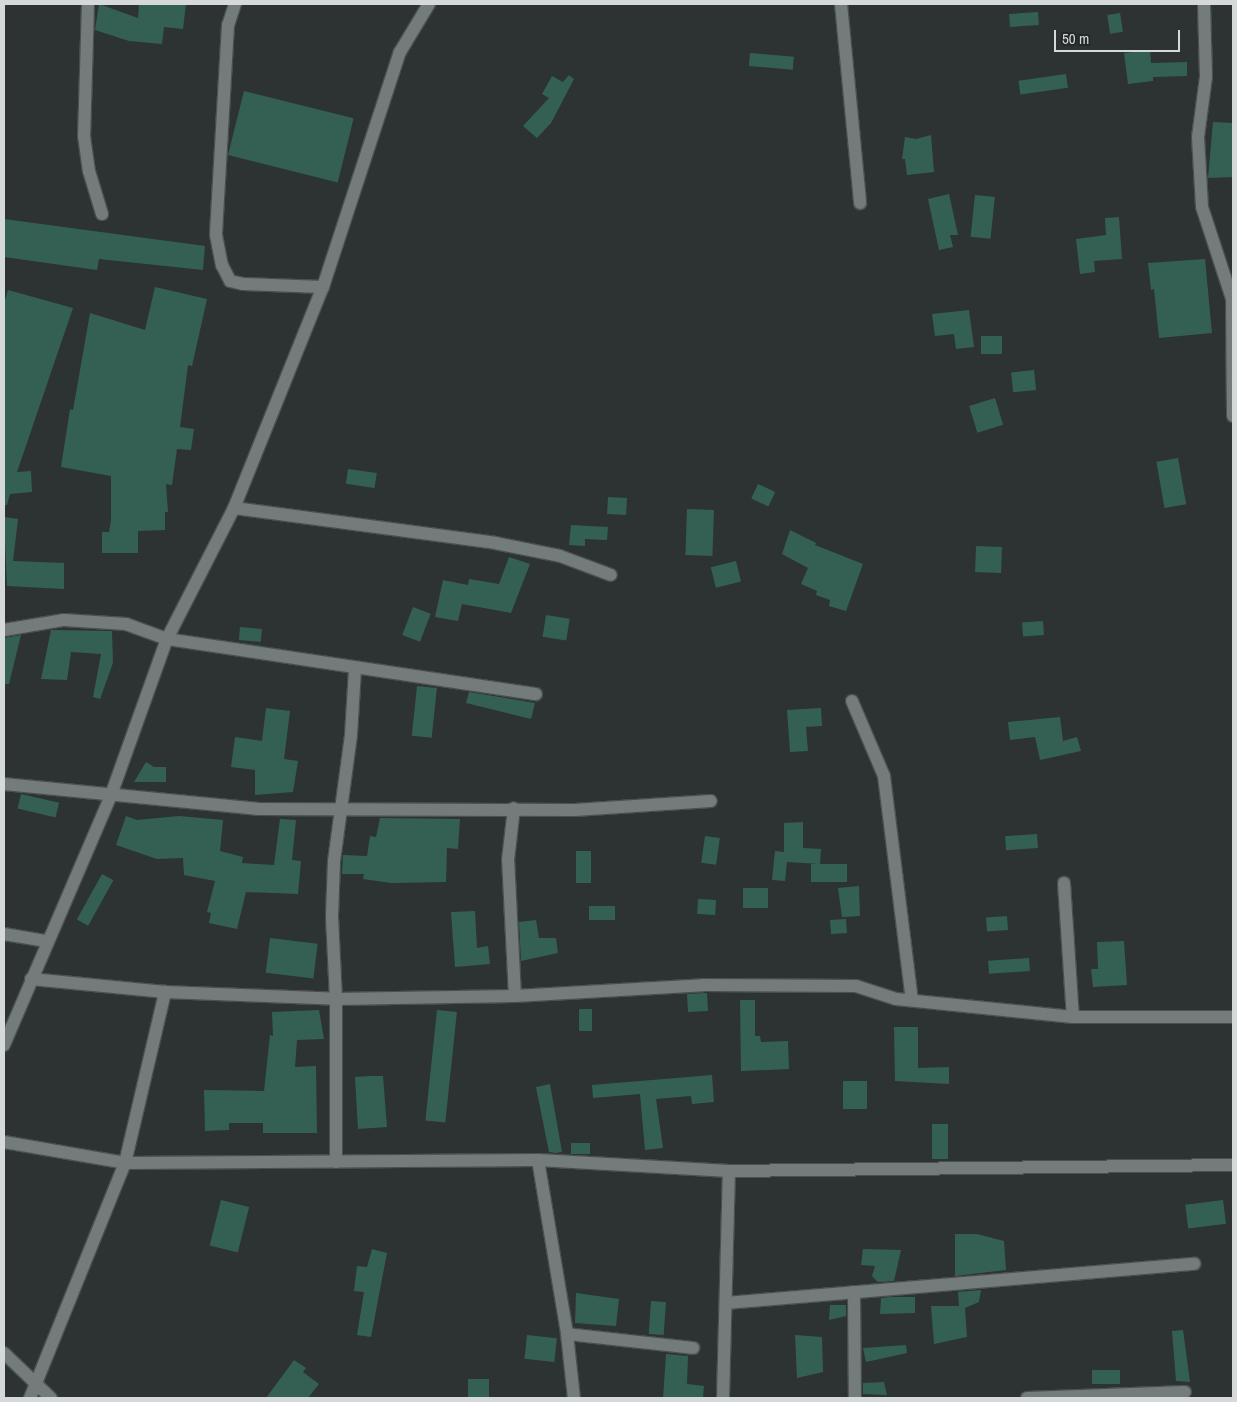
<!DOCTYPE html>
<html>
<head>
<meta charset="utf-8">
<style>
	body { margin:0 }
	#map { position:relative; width:1237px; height:1402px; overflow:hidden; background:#2d3233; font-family:"Archivo Narrow",sans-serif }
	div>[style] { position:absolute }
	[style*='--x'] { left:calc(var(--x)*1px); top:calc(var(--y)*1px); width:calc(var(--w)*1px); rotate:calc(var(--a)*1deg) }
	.building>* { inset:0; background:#346053; transform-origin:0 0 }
	.roads { filter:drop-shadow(1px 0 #4b4f4f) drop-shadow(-1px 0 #4b4f4f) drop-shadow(0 1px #4b4f4f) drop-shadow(0 -1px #4b4f4f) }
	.street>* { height:12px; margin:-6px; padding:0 6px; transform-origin:6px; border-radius:6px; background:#747b7b }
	span { translate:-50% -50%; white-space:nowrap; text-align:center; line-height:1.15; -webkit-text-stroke:4px #232829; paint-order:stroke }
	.frame { position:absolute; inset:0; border:5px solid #d5d9d9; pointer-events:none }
	.scale { position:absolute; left:1054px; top:30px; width:126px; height:22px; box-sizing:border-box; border:2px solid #d5d9d9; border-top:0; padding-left:6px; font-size:15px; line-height:18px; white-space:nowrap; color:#d5d9d9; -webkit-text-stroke:4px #232829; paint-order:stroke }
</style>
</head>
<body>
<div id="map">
	<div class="building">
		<i style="clip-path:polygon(99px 4px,138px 18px,139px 4px,186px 4px,183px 29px,164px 27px,162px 44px,129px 41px,95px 30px)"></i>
		<i style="left:1038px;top:12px;width:13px;height:29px;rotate:86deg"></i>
		<i style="left:1120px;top:13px;width:19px;height:13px;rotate:81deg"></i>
		<i style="clip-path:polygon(1150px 50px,1151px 63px,1187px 62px,1187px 76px,1153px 77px,1153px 81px,1128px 84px,1124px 53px)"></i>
		<i style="left:750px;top:53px;width:44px;height:13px;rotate:5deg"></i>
		<i style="left:1066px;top:74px;width:14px;height:48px;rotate:82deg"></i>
		<i style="clip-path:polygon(569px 75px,574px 79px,551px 123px,537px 138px,523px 126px,549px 98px,542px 94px,552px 76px,563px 82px)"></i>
		<i style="left:244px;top:91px;width:113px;height:66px;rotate:14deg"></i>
		<i style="clip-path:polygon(1213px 122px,1233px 123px,1233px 177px,1208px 178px)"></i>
		<i style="clip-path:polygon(931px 135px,934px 172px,907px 175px,905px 159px,902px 159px,905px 137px,916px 139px)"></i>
		<i style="clip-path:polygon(949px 194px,958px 235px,950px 235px,953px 247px,939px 250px,928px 199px)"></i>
		<i style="left:975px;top:195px;width:20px;height:42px;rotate:6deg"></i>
		<i style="clip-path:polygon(1119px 217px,1122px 259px,1094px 261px,1095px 272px,1080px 274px,1076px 239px,1106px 235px,1105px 218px)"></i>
		<i style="clip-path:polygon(4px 219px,205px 246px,203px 270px,99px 259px,97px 270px,4px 257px)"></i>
		<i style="clip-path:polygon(1205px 259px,1212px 333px,1159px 338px,1154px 289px,1151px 290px,1148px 263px)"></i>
		<i style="clip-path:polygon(155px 287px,207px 299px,192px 366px,188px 365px,180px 427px,194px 429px,191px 450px,177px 449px,172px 485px,166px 484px,168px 512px,165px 512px,165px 530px,138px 531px,138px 553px,102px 553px,102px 532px,109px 532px,111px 520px,111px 476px,61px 467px,70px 409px,73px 410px,90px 313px,145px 330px)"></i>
		<i style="clip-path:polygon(8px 290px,73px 308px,17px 472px,31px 471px,32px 492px,10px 494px,7px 505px,4px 505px,4px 304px)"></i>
		<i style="clip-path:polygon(969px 310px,974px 347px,956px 349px,954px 334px,935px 336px,932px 314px)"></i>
		<i style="left:981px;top:336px;width:21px;height:18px"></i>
		<i style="left:1034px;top:370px;width:20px;height:23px;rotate:84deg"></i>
		<i style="left:995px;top:398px;width:28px;height:27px;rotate:73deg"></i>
		<i style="left:1178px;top:458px;width:47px;height:22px;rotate:80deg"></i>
		<i style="left:348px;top:469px;width:29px;height:15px;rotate:8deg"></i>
		<i style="left:758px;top:484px;width:19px;height:16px;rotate:25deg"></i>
		<i style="left:608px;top:497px;width:19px;height:17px;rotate:3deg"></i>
		<i style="left:687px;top:509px;width:27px;height:46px;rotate:2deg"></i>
		<i style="clip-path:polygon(4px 517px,18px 519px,13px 561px,64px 563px,64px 589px,7px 586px)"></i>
		<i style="clip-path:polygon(571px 525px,608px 527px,607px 540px,585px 539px,585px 546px,569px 545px)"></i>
		<i style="clip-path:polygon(790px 530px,816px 543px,815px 545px,863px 564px,846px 611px,829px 606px,830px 600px,816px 595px,817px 591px,801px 584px,808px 568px,782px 554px)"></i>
		<i style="left:976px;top:546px;width:26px;height:26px;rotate:2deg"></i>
		<i style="clip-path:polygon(509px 557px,530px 564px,511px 613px,462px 604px,458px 621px,435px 617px,443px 580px,468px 585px,469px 579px,499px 584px)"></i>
		<i style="left:736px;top:561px;width:21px;height:26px;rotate:76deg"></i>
		<i style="left:413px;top:607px;width:19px;height:30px;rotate:21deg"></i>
		<i style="left:546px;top:615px;width:24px;height:22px;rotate:9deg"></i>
		<i style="left:1043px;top:621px;width:14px;height:21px;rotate:86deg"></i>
		<i style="left:240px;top:627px;width:22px;height:13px;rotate:5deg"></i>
		<i style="clip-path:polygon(51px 630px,112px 631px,113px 663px,100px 699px,93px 697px,101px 654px,71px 652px,67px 680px,41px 679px)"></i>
		<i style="clip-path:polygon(21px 635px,9px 684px,4px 684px,4px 638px)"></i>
		<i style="left:417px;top:686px;width:20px;height:50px;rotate:6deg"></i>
		<i style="clip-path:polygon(469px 692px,535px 703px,531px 719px,466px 703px)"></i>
		<i style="clip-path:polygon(266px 708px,290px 711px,284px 759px,298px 761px,293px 792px,255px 795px,255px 770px,231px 767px,235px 737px,262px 741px)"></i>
		<i style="clip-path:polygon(821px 708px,822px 726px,806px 727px,808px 751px,790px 752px,787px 710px)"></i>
		<i style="clip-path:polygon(1060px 717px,1063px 741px,1077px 737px,1081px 751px,1040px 760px,1035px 737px,1010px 740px,1008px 722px)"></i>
		<i style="clip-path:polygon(146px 762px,154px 767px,166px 767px,166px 782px,134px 782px)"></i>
		<i style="left:21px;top:794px;width:39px;height:15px;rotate:13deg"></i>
		<i style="clip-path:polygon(126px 816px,137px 820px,179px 816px,223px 820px,220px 851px,243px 857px,242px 863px,274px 865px,280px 819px,296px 820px,292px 860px,301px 861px,298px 894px,246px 892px,237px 929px,209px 923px,211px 913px,207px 912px,215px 881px,184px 875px,183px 858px,157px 859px,116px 845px)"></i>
		<i style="clip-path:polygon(380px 818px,460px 819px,458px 849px,447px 848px,446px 882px,391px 883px,363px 879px,364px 874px,342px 874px,343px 855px,367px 856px,370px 836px,376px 837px)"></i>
		<i style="clip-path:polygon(803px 822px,803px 848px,821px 849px,820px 864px,787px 862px,785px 881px,772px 880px,775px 851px,784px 852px,784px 823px)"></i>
		<i style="left:1037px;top:834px;width:14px;height:32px;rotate:86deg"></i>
		<i style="left:705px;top:836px;width:15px;height:27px;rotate:8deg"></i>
		<i style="left:576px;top:851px;width:15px;height:32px"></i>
		<i style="left:811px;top:864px;width:36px;height:18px"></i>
		<i style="left:102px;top:874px;width:13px;height:52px;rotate:29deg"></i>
		<i style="clip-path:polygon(859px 886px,860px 916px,842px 917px,838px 888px)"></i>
		<i style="left:743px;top:888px;width:25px;height:20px"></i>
		<i style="left:698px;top:899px;width:18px;height:15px;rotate:3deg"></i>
		<i style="left:589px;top:906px;width:26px;height:14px"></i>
		<i style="clip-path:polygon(475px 911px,477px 948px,488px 946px,490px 964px,455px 967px,451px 912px)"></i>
		<i style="left:1007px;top:916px;width:14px;height:21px;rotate:86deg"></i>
		<i style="left:846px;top:919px;width:14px;height:16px;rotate:86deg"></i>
		<i style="clip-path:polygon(536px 920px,539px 938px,556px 938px,558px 953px,521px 961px,519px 922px)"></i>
		<i style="left:270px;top:938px;width:48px;height:35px;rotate:7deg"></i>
		<i style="clip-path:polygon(1124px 941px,1127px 985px,1093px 987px,1091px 969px,1098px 969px,1097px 942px)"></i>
		<i style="left:1029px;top:958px;width:13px;height:41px;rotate:86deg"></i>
		<i style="left:707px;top:993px;width:18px;height:20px;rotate:87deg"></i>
		<i style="clip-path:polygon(740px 1000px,755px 1000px,755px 1036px,760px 1036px,761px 1042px,788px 1041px,789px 1069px,741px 1071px)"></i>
		<i style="left:579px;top:1009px;width:13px;height:22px"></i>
		<i style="clip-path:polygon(319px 1010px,324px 1039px,297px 1040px,295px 1067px,316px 1066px,317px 1133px,263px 1133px,263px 1123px,229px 1123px,229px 1130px,205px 1131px,204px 1090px,264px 1091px,270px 1035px,273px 1036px,272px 1012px)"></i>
		<i style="left:437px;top:1010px;width:20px;height:111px;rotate:6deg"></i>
		<i style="clip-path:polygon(894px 1027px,918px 1027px,918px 1068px,949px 1067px,949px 1084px,895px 1081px)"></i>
		<i style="clip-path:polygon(712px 1075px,714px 1102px,692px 1104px,691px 1096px,656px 1099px,663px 1148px,645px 1150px,640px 1094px,593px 1098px,592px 1085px)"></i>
		<i style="clip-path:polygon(370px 1076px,383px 1076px,387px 1127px,358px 1129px,355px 1077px)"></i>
		<i style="left:843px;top:1081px;width:24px;height:28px"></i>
		<i style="clip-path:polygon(550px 1084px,562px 1152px,556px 1153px,549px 1152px,536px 1087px)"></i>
		<i style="left:932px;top:1124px;width:16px;height:35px"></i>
		<i style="left:571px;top:1143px;width:19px;height:11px"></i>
		<i style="left:221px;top:1200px;width:29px;height:47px;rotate:14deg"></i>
		<i style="left:1223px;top:1200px;width:24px;height:38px;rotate:83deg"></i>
		<i style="clip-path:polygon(955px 1234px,977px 1234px,1004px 1241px,1006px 1270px,955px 1276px)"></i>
		<i style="clip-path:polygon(372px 1249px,387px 1253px,371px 1337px,357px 1335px,364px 1292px,354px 1291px,357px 1266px,367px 1267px)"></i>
		<i style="clip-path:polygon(863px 1249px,901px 1250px,894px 1281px,878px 1282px,872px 1276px,875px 1266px,861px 1265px)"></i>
		<i style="clip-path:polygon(981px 1290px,979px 1302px,965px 1308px,967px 1337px,934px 1344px,931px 1306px,959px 1306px,958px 1292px)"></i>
		<i style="clip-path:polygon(576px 1293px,619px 1299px,616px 1326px,575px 1323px)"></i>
		<i style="clip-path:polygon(891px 1297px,915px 1297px,915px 1313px,880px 1314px,881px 1298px)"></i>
		<i style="left:651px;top:1301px;width:15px;height:33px;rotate:4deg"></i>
		<i style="clip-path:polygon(830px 1305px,846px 1305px,846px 1316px,829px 1320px)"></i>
		<i style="clip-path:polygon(1183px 1330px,1190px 1382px,1176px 1381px,1172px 1331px)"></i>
		<i style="left:527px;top:1335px;width:30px;height:24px;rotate:6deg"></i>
		<i style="clip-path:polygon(795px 1335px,822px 1337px,823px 1372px,797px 1378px)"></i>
		<i style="clip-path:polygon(906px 1345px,907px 1353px,866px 1362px,863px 1348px)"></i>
		<i style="clip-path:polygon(666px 1354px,688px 1356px,687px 1384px,704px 1386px,703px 1398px,663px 1398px)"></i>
		<i style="clip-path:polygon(294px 1360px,306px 1368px,303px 1372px,319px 1384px,308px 1398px,266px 1398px)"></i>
		<i style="left:1120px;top:1370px;width:14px;height:28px;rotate:90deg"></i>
		<i style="left:489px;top:1379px;width:19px;height:21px;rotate:90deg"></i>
		<i style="clip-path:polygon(884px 1382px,887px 1395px,863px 1394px,863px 1383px)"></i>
	</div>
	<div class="roads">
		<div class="street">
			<i style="--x:88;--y:4;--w:132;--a:91.7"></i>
			<i style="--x:84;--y:136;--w:35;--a:82"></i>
			<i style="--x:89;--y:171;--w:45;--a:73.2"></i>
			<i style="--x:235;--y:4;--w:22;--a:108"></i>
			<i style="--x:228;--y:25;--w:210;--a:93.3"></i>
			<i style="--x:216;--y:235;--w:31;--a:79"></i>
			<i style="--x:222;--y:265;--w:18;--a:63"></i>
			<i style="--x:230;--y:281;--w:13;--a:13"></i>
			<i style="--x:243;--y:284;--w:80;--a:2.1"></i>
			<i style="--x:841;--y:4;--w:200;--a:84.5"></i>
			<i style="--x:1204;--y:4;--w:73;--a:88.4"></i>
			<i style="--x:1206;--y:77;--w:61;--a:97.6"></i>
			<i style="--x:1198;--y:137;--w:70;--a:86.7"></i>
			<i style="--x:1202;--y:207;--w:97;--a:71.9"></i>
			<i style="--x:1232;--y:299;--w:117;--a:89.5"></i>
			<i style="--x:234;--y:508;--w:263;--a:7.6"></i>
			<i style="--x:495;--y:543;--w:66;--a:11.3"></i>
			<i style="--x:560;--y:556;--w:54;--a:20.4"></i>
			<i style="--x:4;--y:630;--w:61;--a:-9.5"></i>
			<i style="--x:64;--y:620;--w:62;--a:3.7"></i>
			<i style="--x:126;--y:624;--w:44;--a:20.1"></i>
			<i style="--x:167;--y:639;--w:373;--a:8.5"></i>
			<i style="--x:852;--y:701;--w:82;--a:66.9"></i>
			<i style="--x:884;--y:776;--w:226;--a:82.9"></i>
			<i style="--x:4;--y:784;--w:254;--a:5.6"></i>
			<i style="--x:257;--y:809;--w:318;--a:0.2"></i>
			<i style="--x:575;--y:810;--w:136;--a:-3.8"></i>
			<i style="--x:1064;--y:883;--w:134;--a:86.2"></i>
			<i style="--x:4;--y:934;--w:43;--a:9.5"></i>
			<i style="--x:31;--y:979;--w:135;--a:5.5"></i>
			<i style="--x:165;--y:992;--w:171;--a:2.3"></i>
			<i style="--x:336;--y:999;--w:179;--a:-1"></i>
			<i style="--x:515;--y:996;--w:136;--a:-92.9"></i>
			<i style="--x:508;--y:860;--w:52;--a:-83.4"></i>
			<i style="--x:515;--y:996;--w:188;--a:-3.3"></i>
			<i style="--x:703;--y:985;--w:153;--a:0.4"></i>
			<i style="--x:856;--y:986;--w:42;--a:18"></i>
			<i style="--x:896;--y:999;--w:178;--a:5.8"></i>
			<i style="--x:1073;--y:1017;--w:160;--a:0"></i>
			<i style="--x:4;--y:1045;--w:272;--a:-66.8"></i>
			<i style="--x:111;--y:795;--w:166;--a:-70.3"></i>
			<i style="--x:167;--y:639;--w:147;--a:-62.9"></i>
			<i style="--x:234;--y:508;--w:238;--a:-68.1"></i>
			<i style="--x:323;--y:287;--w:247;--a:-71.9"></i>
			<i style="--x:400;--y:52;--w:56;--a:-58.9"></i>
			<i style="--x:4;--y:1142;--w:123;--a:9.8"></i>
			<i style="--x:125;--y:1163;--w:413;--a:-0.4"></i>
			<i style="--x:538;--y:1160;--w:191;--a:3.3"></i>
			<i style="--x:729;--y:1171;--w:504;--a:-0.68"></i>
			<i style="--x:538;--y:1160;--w:176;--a:80.5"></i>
			<i style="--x:567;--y:1334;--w:64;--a:83.8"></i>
			<i style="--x:336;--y:1162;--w:163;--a:-90"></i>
			<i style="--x:336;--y:999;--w:83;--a:-92.8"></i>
			<i style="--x:332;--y:916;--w:55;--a:-87.9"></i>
			<i style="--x:334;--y:861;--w:127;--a:-82.3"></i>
			<i style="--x:351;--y:735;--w:66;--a:-86.5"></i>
			<i style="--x:854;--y:1292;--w:106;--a:89.5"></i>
			<i style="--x:726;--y:1303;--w:470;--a:-4.8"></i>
			<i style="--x:567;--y:1334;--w:127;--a:6.3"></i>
			<i style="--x:4;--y:1353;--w:65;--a:43.8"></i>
			<i style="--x:30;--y:1398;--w:253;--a:-68"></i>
			<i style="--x:125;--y:1163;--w:176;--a:-76.8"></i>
			<i style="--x:723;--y:1398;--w:227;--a:-88.5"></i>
			<i style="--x:1027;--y:1398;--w:158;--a:-2.2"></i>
		</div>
	</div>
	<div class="frame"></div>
	<div class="scale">50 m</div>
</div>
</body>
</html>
